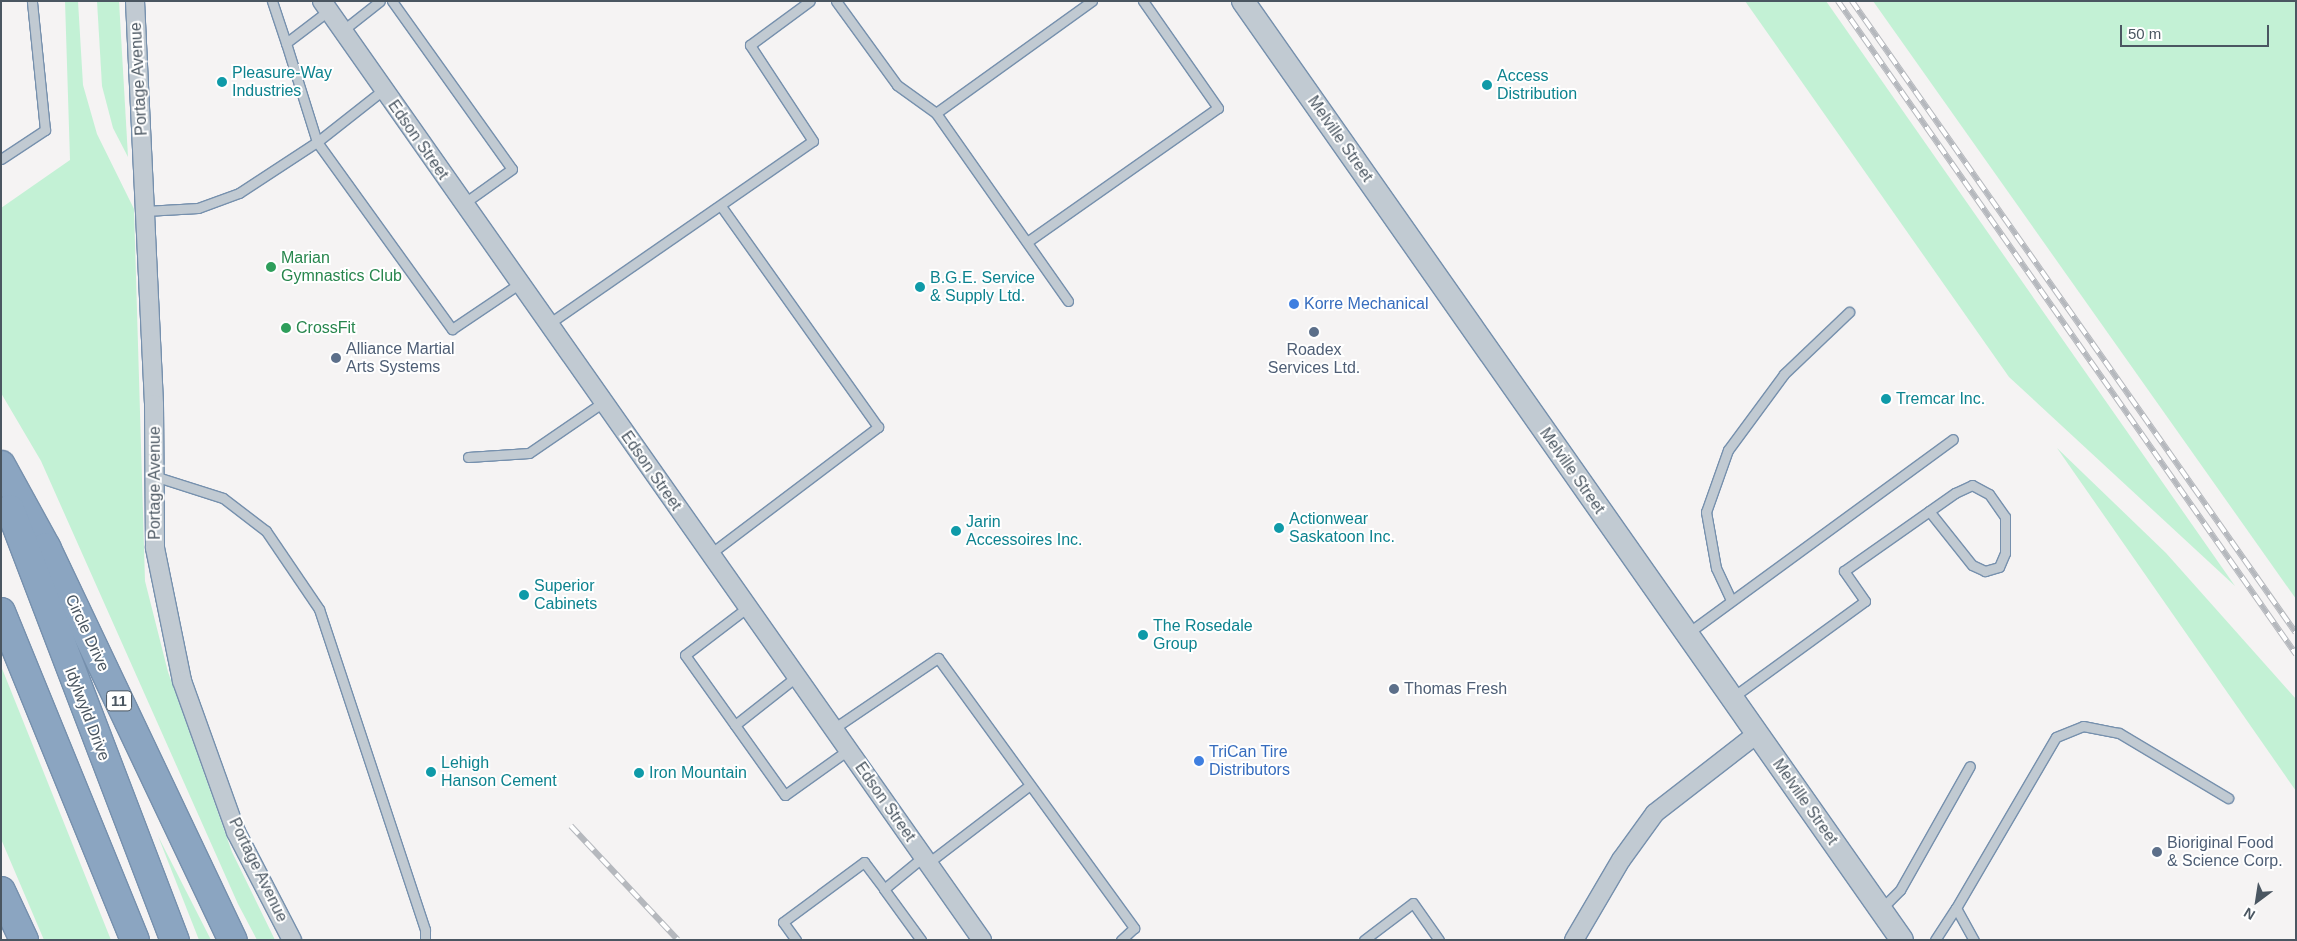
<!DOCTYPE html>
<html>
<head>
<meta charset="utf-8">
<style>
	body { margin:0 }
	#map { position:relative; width:2297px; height:941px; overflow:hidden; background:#f5f3f3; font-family:Helvetica,sans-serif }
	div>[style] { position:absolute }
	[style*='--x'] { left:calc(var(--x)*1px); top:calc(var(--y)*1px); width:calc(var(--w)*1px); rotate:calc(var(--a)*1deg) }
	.green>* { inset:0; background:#c3f1d5 }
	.roads { filter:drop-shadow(1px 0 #7690ad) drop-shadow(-1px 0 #7690ad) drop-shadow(0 1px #7690ad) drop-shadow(0 -1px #7690ad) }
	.service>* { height:9px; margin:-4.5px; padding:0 4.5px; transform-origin:4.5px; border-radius:4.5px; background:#c1cad2 }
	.minor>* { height:18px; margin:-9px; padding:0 9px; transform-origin:9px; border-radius:9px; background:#c1cad2 }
	.tertiary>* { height:22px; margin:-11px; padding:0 11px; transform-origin:11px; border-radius:11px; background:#c1cad2 }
	.motorway>* { height:28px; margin:-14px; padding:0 14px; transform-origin:14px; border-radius:14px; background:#8ba5c1 }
	.rail>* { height:5.5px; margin-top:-2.75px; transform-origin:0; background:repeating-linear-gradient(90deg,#fff 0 11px,#b5b8bd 0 22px); box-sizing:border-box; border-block:1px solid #b5b8bd }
	.dots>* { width:14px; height:14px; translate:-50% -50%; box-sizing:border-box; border:2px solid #fff; border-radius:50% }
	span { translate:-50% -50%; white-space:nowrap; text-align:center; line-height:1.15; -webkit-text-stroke:4px #fff; paint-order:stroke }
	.shield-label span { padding:1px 4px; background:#fff; border:1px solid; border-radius:4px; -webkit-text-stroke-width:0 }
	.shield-label { font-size:15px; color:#4a5661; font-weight:700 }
	.culture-label { font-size:16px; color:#0d838f }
	.left { translate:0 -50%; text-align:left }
	.street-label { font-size:16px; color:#4a5661 }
	.leisure-label { font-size:16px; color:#27864d }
	.shop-label { font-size:16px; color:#366cbe }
	.service-label { font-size:16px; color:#4e5e75 }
	.frame { position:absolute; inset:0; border:2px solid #4a5661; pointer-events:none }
	.north { position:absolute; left:2232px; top:876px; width:50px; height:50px; -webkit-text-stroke:4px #fff; paint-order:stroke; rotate:211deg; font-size:14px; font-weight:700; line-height:20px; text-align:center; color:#4a5661 }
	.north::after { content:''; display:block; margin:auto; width:18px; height:22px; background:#4a5661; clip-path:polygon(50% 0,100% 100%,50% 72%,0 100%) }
	.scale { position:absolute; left:2120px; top:25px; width:149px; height:22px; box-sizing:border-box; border:2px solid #4a5661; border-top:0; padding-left:6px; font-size:15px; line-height:18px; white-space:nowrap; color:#4a5661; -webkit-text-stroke:4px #fff; paint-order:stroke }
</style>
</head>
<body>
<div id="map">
	<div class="green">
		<i style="clip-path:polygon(65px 1px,78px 1px,83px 85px,97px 134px,134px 209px,145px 581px,168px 672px,232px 852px,275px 940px,257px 940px,238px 904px,41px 461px,1px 393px,1px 208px,70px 160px)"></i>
		<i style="clip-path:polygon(97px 1px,119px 1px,128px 157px,113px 128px,102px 86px)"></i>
		<i style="clip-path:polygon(1745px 1px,1826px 1px,2235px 586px,2009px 377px)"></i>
		<i style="clip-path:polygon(1873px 1px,2296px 1px,2296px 599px)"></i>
		<i style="clip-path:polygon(2057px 448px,2166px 553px,2296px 699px,2296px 791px)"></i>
		<i style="clip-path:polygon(1px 666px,111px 940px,112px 940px,44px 940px,1px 839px)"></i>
		<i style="clip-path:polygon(158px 836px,211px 940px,199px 940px)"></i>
	</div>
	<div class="roads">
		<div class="service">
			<i style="--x:272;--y:1;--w:44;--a:71.6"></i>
			<i style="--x:392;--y:1;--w:206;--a:54.5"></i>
			<i style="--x:512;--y:169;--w:60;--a:144.5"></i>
			<i style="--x:836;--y:1;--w:104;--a:54"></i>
			<i style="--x:897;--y:85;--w:48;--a:35.7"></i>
			<i style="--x:342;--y:31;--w:48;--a:-38.3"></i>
			<i style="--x:383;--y:90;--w:84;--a:141.8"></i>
			<i style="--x:317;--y:142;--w:231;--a:54.2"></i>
			<i style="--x:452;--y:329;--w:81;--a:-33.9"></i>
			<i style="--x:1;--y:159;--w:53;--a:-33.4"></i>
			<i style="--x:45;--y:130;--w:130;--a:-95.8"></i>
			<i style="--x:145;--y:211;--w:53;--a:-3.2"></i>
			<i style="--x:198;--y:208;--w:44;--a:-20.1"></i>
			<i style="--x:239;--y:193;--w:93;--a:-33.2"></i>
			<i style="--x:317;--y:142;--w:104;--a:-107.4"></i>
			<i style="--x:286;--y:43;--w:53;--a:-37.3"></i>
			<i style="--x:1027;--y:242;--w:233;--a:-35.1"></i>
			<i style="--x:1218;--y:108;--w:131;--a:-125"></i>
			<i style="--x:1068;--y:301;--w:230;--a:-125.1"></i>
			<i style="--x:936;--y:113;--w:192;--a:-35.7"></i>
			<i style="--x:547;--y:325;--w:323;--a:-34.7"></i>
			<i style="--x:813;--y:141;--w:115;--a:-123.3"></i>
			<i style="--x:750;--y:45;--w:74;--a:-36.3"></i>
			<i style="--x:468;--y:457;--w:61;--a:-3.8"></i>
			<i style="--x:529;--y:453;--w:88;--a:-34.4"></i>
			<i style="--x:154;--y:476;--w:72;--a:17.7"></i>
			<i style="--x:223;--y:498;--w:54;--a:37.5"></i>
			<i style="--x:266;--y:531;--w:94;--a:55.8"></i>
			<i style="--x:319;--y:609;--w:338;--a:71.7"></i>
			<i style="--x:425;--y:930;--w:10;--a:90"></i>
			<i style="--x:710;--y:554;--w:211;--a:-37.1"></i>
			<i style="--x:878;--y:427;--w:271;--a:-125.4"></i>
			<i style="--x:1731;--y:600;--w:35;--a:-115"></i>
			<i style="--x:1716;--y:568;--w:57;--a:-100.1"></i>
			<i style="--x:1706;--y:512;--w:66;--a:-70.5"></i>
			<i style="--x:1728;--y:450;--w:94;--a:-53.6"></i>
			<i style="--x:1784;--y:374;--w:90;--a:-43.6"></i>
			<i style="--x:748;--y:607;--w:79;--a:142.7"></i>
			<i style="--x:685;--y:655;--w:172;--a:54.5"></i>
			<i style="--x:785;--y:795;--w:77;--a:-35.5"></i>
			<i style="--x:1688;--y:633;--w:328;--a:-36.2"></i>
			<i style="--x:1733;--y:697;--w:163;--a:-36"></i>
			<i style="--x:1865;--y:601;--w:37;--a:-125"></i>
			<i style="--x:1844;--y:571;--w:136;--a:-35.1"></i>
			<i style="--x:1955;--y:493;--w:19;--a:-25"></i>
			<i style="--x:1972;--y:485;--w:19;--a:28"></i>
			<i style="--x:1989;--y:494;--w:28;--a:55"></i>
			<i style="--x:2005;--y:517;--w:36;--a:90"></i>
			<i style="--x:2005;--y:553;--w:15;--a:113"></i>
			<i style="--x:1999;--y:567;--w:15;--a:164"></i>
			<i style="--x:1985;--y:571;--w:14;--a:-155"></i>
			<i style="--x:1972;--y:565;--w:69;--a:-128.5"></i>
			<i style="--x:735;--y:725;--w:78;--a:-38.2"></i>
			<i style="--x:833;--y:729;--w:127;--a:-34.1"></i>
			<i style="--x:938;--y:658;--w:334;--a:54"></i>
			<i style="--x:1134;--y:928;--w:18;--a:137"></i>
			<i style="--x:928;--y:863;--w:128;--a:-37.4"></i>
			<i style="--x:1956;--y:908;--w:198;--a:-59.7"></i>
			<i style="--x:2056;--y:737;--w:29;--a:-22"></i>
			<i style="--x:2083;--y:726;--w:37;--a:11"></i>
			<i style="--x:2119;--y:733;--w:127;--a:30.8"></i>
			<i style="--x:1881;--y:909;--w:27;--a:-45"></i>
			<i style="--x:1900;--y:890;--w:142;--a:-60.6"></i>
			<i style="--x:796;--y:940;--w:22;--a:-126"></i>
			<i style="--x:783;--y:922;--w:101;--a:-36.5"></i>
			<i style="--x:864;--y:862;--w:34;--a:53"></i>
			<i style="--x:921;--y:940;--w:63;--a:-126"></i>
			<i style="--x:884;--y:889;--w:50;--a:-39.4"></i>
			<i style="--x:1364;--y:940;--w:61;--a:-37.1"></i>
			<i style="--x:1413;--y:903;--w:45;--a:54.9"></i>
			<i style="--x:1935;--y:940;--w:38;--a:-57"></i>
			<i style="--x:1956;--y:908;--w:37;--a:61"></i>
		</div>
		<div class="minor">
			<i style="--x:135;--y:1;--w:403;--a:87.3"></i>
			<i style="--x:154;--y:404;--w:144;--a:89.6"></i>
			<i style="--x:155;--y:548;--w:136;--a:78.5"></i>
			<i style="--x:182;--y:681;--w:160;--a:70.3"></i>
			<i style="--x:236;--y:832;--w:122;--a:62.6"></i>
			<i style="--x:322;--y:1;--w:1148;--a:54.9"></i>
			<i style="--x:1574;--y:940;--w:93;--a:-59.6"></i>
			<i style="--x:1621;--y:860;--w:58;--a:-54.1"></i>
			<i style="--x:1655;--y:813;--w:129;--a:-37.8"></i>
		</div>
		<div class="tertiary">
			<i style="--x:1243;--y:1;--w:1147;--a:54.94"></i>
		</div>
		<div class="motorway">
			<i style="--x:1;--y:465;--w:94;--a:61.2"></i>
			<i style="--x:46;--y:547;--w:435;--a:64.6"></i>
			<i style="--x:10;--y:509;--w:462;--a:69.1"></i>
			<i style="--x:1;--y:612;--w:354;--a:67.8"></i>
			<i style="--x:1;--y:891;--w:54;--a:64.9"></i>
		</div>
	</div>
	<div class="rail">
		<i style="--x:1838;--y:1;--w:798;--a:54.96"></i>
		<i style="--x:1852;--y:1;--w:772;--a:54.91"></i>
		<i style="--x:571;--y:826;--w:156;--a:46.8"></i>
	</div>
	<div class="dots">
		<i style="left:222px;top:82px;background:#0f9aa8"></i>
		<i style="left:1487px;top:85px;background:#0f9aa8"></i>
		<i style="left:271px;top:267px;background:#2e9e5b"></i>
		<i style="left:920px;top:287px;background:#0f9aa8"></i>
		<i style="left:1294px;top:304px;background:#3f7fe0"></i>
		<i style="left:286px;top:328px;background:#2e9e5b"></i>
		<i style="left:1314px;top:332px;background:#5c6f8a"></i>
		<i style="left:336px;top:358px;background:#5c6f8a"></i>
		<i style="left:1886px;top:399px;background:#0f9aa8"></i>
		<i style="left:1279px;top:528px;background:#0f9aa8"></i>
		<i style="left:956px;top:531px;background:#0f9aa8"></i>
		<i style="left:524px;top:595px;background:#0f9aa8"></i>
		<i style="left:1143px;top:635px;background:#0f9aa8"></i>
		<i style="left:1394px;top:689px;background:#5c6f8a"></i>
		<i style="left:1199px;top:761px;background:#3f7fe0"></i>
		<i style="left:431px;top:772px;background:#0f9aa8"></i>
		<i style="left:639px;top:773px;background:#0f9aa8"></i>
		<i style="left:2157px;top:852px;background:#5c6f8a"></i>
	</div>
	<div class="shield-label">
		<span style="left:119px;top:701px">11</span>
	</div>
	<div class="culture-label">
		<span class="left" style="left:232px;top:82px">Pleasure-Way<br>Industries</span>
		<span class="left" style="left:1497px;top:85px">Access<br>Distribution</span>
		<span class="left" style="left:930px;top:287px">B.G.E. Service<br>&amp; Supply Ltd.</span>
		<span class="left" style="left:1896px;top:399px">Tremcar Inc.</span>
		<span class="left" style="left:1289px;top:528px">Actionwear<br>Saskatoon Inc.</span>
		<span class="left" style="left:966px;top:531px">Jarin<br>Accessoires Inc.</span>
		<span class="left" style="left:534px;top:595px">Superior<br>Cabinets</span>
		<span class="left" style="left:1153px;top:635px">The Rosedale<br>Group</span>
		<span class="left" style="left:441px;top:772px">Lehigh<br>Hanson Cement</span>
		<span class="left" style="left:649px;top:773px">Iron Mountain</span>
	</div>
	<div class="street-label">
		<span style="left:139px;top:79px;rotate:-93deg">Portage Avenue</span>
		<span style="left:1340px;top:139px;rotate:55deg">Melville Street</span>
		<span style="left:418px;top:140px;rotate:55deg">Edson Street</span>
		<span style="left:651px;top:471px;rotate:55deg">Edson Street</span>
		<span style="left:1572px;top:471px;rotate:55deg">Melville Street</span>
		<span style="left:155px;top:483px;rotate:-90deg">Portage Avenue</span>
		<span style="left:87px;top:633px;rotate:65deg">Circle Drive</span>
		<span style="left:87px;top:714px;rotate:69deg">Idylwyld Drive</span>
		<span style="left:885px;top:802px;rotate:55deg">Edson Street</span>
		<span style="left:1805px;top:802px;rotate:55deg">Melville Street</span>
		<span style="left:258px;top:870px;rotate:64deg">Portage Avenue</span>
	</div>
	<div class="leisure-label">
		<span class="left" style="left:281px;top:267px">Marian<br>Gymnastics Club</span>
		<span class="left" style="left:296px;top:328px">CrossFit</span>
	</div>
	<div class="shop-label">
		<span class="left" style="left:1304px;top:304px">Korre Mechanical</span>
		<span class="left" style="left:1209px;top:761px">TriCan Tire<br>Distributors</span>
	</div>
	<div class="service-label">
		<span class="left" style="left:346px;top:358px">Alliance Martial<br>Arts Systems</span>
		<span style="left:1314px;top:359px">Roadex<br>Services Ltd.</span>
		<span class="left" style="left:1404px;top:689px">Thomas Fresh</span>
		<span class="left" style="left:2167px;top:852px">Bioriginal Food<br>&amp; Science Corp.</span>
	</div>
	<div class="frame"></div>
	<div class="north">N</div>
	<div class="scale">50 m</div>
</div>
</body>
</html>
